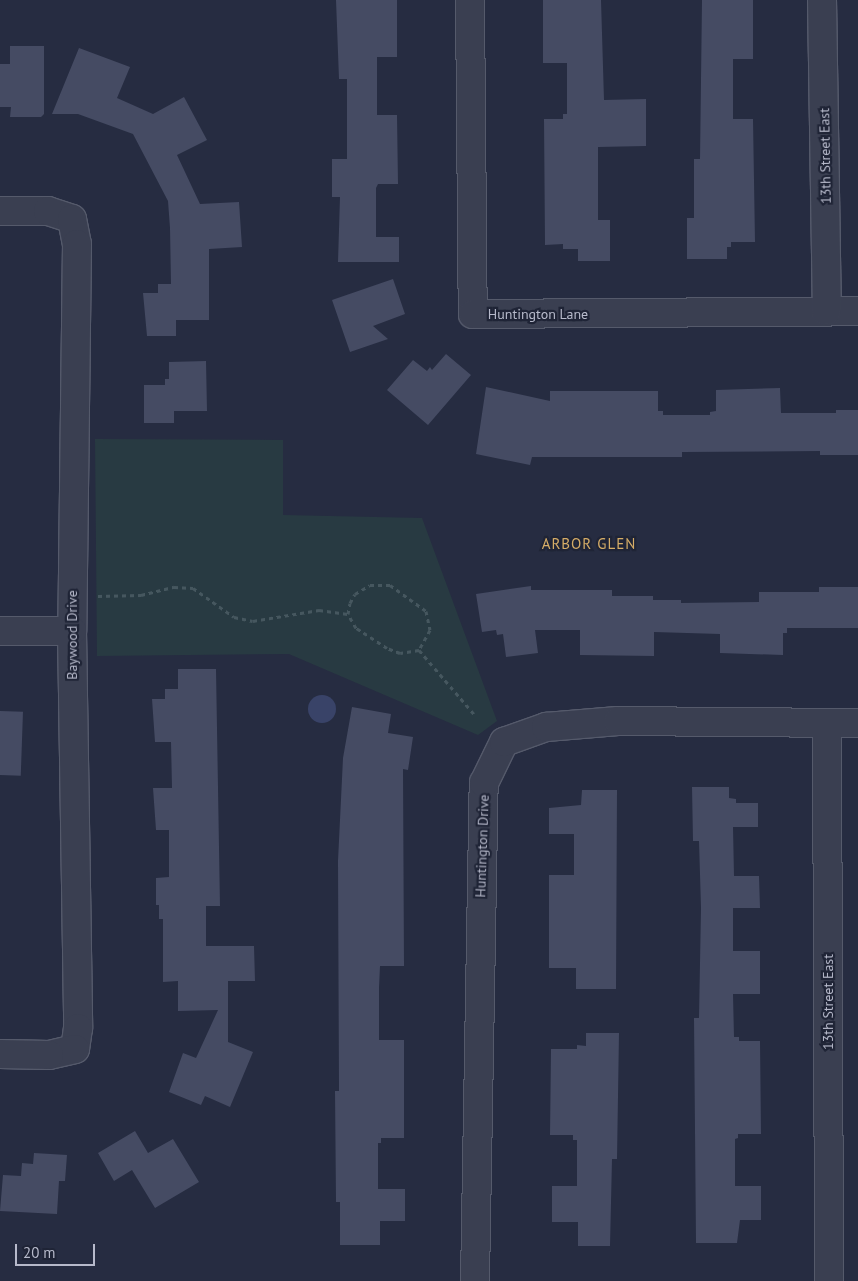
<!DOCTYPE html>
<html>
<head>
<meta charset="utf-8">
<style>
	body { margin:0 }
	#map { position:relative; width:858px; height:1281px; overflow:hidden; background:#262c41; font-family:"PT Sans",sans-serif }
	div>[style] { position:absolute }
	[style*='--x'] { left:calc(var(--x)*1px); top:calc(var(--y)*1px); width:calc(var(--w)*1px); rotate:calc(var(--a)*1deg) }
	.green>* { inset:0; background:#283a42 }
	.water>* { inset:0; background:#394368 }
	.round { border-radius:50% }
	.building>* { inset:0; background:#454b63; transform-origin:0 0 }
	.path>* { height:3px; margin-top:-1.5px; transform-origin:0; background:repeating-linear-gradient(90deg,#46575f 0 4px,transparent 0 8px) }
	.roads { filter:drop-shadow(1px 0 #555a6b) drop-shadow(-1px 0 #555a6b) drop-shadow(0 1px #555a6b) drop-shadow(0 -1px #555a6b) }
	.minor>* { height:28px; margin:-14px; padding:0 14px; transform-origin:14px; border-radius:14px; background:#3a3f51 }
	span { translate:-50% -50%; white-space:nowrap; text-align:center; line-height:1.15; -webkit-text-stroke:4.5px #1f2436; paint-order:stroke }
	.street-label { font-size:14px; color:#b7bacb }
	.neighbourhood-label { font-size:15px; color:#d6ad67; letter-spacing:1px }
	.scale { position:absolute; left:15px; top:1244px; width:80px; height:22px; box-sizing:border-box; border:2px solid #b7bacb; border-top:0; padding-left:6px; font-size:15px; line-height:18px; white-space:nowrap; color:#b7bacb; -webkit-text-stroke:4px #1f2436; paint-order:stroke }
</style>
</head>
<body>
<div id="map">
	<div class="green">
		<i style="clip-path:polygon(95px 439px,283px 440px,283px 515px,422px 518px,497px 721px,478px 735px,289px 654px,97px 656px)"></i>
	</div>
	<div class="water">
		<i class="round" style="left:308px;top:695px;width:28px;height:28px"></i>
	</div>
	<div class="building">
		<i style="clip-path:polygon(336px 0,397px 0,397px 57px,377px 57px,377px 115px,397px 115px,398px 184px,378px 184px,376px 188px,376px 237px,399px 237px,399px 262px,338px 262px,340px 197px,332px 197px,332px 159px,347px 159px,347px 79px,339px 79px)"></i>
		<i style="clip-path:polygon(543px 0,601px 0,604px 100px,646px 99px,646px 146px,598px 147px,598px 220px,610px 220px,610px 261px,578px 261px,578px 249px,563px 249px,563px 244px,545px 245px,544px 119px,563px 119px,563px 114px,567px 114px,567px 63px,543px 63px)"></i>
		<i style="clip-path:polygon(702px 0,753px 0,753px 59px,733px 59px,733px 119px,753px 119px,755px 242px,731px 242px,731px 247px,727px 247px,727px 259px,687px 259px,687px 218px,694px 218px,694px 159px,700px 159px)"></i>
		<i style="clip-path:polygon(10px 46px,44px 46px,44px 114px,41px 117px,10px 117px,11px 107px,0 107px,0 64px,10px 64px)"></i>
		<i style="clip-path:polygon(79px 48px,130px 67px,117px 98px,153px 114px,184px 97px,207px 140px,177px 155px,200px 204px,239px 202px,242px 247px,209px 249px,209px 320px,176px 320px,176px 336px,147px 336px,143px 293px,158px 293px,158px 284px,171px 284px,170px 228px,168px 201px,133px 134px,78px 114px,52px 114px)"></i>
		<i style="clip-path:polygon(393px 279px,405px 314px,373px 326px,388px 339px,350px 352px,332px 300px)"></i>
		<i style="clip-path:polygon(446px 354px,471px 375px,428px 425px,387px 390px,413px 360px,427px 371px,430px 367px,432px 370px)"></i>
		<i style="clip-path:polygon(206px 361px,207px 411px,174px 411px,174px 423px,144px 423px,144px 385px,165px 385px,165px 379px,169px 379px,169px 362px)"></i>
		<i style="clip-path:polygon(486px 387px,550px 401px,550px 391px,658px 391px,658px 411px,663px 411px,663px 415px,710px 415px,710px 412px,716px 411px,716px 390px,780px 388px,781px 413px,836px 413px,836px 410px,858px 410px,858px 455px,820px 455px,820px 451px,682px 452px,682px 457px,532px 457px,530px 465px,476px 454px)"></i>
		<i style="clip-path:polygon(531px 586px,531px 590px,612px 590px,612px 596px,653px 596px,653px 600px,681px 600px,681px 603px,759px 602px,759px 592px,819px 592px,819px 587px,858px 587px,858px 628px,787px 628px,787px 633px,783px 633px,783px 655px,720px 653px,720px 634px,654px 632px,654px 656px,580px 655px,580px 630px,535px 630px,538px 653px,506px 657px,503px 634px,497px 635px,496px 630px,482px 632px,476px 594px)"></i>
		<i style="clip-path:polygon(178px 669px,216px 669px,220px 906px,206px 906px,206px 946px,254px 946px,255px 981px,228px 981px,228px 1042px,253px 1052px,230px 1107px,205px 1096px,201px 1105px,169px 1092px,183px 1053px,196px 1058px,218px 1010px,178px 1011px,178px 981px,163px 982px,163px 919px,159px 919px,159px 905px,156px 905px,156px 878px,169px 877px,169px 830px,156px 830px,153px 788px,172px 788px,171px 742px,155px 742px,152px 699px,165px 699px,165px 689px,178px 689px)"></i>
		<i style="clip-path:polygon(352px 707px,391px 714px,388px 733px,413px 737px,408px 770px,403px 769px,404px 966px,380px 966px,379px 988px,379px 1040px,404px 1040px,404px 1138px,381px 1138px,381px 1143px,378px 1143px,378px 1189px,405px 1189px,405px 1221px,380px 1221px,380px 1245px,340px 1245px,340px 1202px,336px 1202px,335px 1091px,339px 1091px,338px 861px,343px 758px)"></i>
		<i style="left:0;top:711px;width:23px;height:64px;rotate:2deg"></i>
		<i style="clip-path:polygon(692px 787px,729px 787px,729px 798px,736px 799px,736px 803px,758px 803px,758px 827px,733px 827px,734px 876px,759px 876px,760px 908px,733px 908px,733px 951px,760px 951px,760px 994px,733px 994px,734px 1037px,739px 1037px,739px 1041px,760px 1041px,761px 1134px,738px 1134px,738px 1138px,735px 1139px,735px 1186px,761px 1186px,761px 1220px,740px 1220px,737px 1243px,696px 1243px,694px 1018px,699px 1018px,701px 908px,699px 841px,693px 841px)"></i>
		<i style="clip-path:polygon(582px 790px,617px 790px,616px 989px,576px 989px,576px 968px,549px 968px,549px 875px,574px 875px,574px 834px,549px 834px,549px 808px,581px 805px)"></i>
		<i style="clip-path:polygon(586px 1033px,619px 1033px,617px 1159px,612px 1159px,610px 1246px,578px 1246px,578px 1222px,552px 1222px,552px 1186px,577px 1186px,577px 1140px,573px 1140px,573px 1135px,550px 1135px,551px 1049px,577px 1049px,577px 1045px,586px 1046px)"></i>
		<i style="clip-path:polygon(135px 1131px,148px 1153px,173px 1139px,199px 1182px,155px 1208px,132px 1170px,114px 1181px,98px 1153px)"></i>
		<i style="clip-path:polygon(34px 1153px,67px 1155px,65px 1181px,59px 1181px,57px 1214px,0 1211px,3px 1175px,21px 1176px,22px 1163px,33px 1164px)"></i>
	</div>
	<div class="path">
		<i style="--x:370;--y:585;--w:20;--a:0"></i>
		<i style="--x:390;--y:585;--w:44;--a:35.8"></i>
		<i style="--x:426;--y:611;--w:19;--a:78"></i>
		<i style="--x:430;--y:630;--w:23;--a:119"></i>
		<i style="--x:419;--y:650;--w:19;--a:171"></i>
		<i style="--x:400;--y:653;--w:14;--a:-159"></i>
		<i style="--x:387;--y:648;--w:37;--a:-147"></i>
		<i style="--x:356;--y:628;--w:16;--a:-120"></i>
		<i style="--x:348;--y:614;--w:11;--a:-80"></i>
		<i style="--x:350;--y:603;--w:10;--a:-61"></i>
		<i style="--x:355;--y:594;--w:17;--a:-31"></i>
		<i style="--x:98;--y:596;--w:43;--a:-1.3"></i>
		<i style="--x:141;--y:595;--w:34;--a:-14"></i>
		<i style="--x:174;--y:587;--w:19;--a:3"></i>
		<i style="--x:193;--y:588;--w:50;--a:35.3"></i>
		<i style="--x:234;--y:617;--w:19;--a:12"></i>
		<i style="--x:253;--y:621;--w:67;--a:-9.5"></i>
		<i style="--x:319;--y:610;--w:29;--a:8"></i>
		<i style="--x:419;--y:650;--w:84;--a:49.3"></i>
	</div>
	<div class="roads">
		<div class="minor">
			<i style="--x:470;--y:0;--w:314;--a:89.5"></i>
			<i style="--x:473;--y:314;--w:385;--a:-0.4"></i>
			<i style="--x:822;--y:0;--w:311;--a:89.1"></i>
			<i style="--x:0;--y:211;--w:48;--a:0"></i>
			<i style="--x:48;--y:211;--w:25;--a:18"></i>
			<i style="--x:72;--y:219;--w:25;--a:79"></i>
			<i style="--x:77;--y:244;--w:387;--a:90.7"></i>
			<i style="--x:72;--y:631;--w:397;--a:89.1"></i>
			<i style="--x:78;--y:1028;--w:21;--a:98"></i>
			<i style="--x:75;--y:1049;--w:27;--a:167"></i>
			<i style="--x:49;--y:1055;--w:49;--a:-178.8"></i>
			<i style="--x:0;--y:631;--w:72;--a:0"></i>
			<i style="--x:827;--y:723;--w:558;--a:89.79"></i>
			<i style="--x:475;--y:1281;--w:498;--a:-89"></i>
			<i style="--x:484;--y:783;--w:46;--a:-64"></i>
			<i style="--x:504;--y:742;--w:45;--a:-19.7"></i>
			<i style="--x:546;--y:727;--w:72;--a:-4.8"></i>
			<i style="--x:618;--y:721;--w:240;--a:0.5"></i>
		</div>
	</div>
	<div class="street-label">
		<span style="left:825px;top:156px;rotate:-91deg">13th Street East</span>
		<span style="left:538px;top:314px">Huntington Lane</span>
		<span style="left:72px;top:635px;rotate:-90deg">Baywood Drive</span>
		<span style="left:482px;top:846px;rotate:-88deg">Huntington Drive</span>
		<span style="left:828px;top:1002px;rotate:-90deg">13th Street East</span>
	</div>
	<div class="neighbourhood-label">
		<span style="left:589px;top:544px">ARBOR GLEN</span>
	</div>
	<div class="scale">20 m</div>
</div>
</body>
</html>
